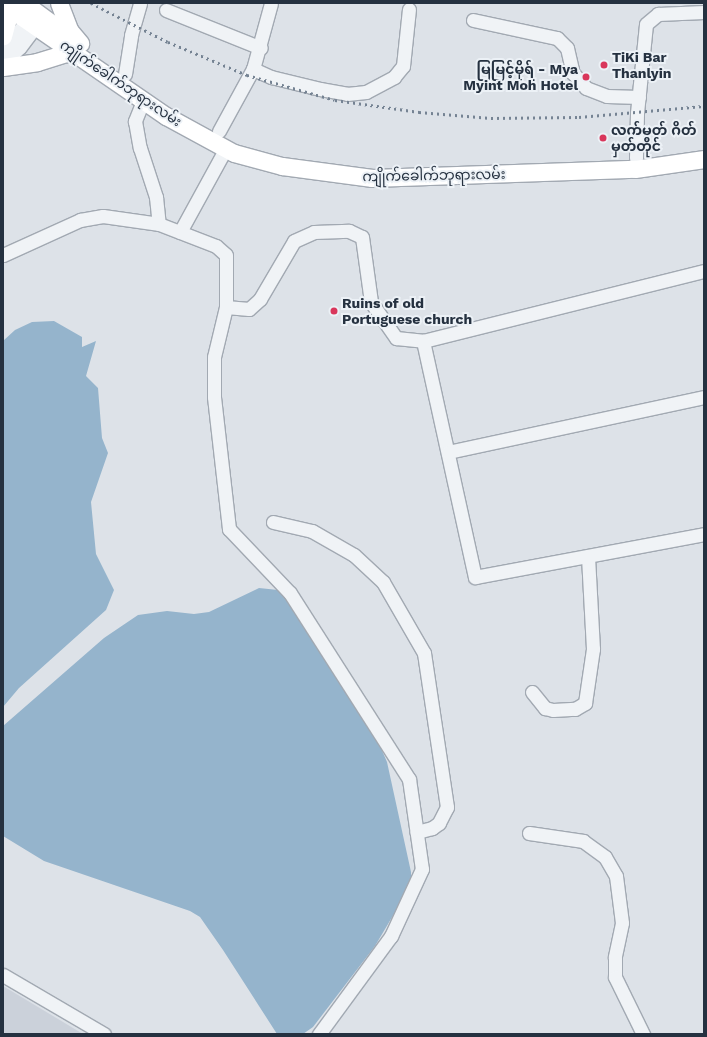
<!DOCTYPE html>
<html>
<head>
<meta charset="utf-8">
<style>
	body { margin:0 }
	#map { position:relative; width:707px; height:1037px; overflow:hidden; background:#dde2e8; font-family:"Work Sans","Noto Sans Myanmar",sans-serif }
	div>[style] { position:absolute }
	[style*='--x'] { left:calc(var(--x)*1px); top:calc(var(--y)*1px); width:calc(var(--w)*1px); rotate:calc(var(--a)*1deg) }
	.built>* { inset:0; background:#cbd1da }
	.water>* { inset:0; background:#95b4cc }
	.roads { filter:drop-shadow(1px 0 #a2a9b2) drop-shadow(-1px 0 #a2a9b2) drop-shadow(0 1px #a2a9b2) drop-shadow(0 -1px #a2a9b2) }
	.minor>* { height:13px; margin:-6.5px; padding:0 6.5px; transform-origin:6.5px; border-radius:6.5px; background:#f0f3f6 }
	.major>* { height:17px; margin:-8.5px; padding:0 8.5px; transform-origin:8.5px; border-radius:8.5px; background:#fff }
	.rail>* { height:2.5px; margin-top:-1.25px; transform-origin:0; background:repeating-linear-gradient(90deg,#758393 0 2px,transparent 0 6px) }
	.dots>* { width:11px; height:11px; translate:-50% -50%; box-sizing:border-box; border:2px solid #ecf1f6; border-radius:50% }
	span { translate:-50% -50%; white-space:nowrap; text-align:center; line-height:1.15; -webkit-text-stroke:4px #ecf1f6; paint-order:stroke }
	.poi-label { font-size:14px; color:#253140; font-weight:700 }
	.left { translate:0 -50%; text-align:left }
	.right { translate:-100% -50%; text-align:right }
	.street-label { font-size:14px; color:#253140 }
	.frame { position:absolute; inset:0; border:4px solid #253140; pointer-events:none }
</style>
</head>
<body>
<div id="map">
	<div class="built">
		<i style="clip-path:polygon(3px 986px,83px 1034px,3px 1034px)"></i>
	</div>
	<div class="water">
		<i style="clip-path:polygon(54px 321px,82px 337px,82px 347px,96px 341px,86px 376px,98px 388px,102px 438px,108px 453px,91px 502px,96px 554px,114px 590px,106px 610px,19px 688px,3px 707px,3px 341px,15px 330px,32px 322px)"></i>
		<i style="clip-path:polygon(259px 588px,278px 590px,289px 598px,377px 739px,387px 762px,411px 872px,411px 881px,401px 902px,375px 946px,313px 1027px,303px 1034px,277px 1034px,223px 950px,200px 917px,190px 911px,44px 861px,3px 836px,3px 726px,104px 638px,138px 615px,167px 611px,194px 614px,209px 612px)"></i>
	</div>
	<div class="roads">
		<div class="minor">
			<i style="--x:166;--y:10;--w:102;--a:21.8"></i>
			<i style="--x:473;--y:20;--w:86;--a:12.1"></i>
			<i style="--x:557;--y:38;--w:14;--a:45"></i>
			<i style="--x:567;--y:48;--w:26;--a:77"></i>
			<i style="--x:573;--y:73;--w:20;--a:49"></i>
			<i style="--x:586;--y:88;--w:22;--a:21"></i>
			<i style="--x:607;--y:96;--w:32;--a:2"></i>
			<i style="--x:3;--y:51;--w:39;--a:-52"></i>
			<i style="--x:3;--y:63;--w:23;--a:-43"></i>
			<i style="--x:20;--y:47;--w:26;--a:-53"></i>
			<i style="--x:253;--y:69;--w:20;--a:24"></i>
			<i style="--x:271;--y:77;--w:50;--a:13.8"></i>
			<i style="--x:320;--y:89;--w:27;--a:10"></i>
			<i style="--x:347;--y:94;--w:19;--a:-6"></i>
			<i style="--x:366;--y:92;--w:32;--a:-28"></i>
			<i style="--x:394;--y:77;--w:14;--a:-51"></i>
			<i style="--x:403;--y:66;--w:57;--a:-84"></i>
			<i style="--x:125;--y:74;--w:39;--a:-81"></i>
			<i style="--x:131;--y:35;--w:33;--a:-74"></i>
			<i style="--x:143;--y:101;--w:22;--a:112"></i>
			<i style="--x:135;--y:121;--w:27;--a:80"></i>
			<i style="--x:140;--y:148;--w:52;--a:71.9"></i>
			<i style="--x:156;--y:197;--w:27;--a:84"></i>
			<i style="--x:219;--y:131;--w:71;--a:-61.3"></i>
			<i style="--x:253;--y:69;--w:68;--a:-74.7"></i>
			<i style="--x:636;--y:158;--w:45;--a:-88.7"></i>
			<i style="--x:637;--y:113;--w:89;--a:-84.2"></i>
			<i style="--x:646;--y:24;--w:16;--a:-40"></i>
			<i style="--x:658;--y:14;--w:46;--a:-2.5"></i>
			<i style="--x:180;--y:232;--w:96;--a:-61.3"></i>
			<i style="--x:3;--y:255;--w:85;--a:-24.4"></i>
			<i style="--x:80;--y:220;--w:23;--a:-10"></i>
			<i style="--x:103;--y:216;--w:57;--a:8.1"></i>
			<i style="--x:159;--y:224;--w:61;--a:21.1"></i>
			<i style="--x:216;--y:246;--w:13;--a:42"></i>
			<i style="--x:226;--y:255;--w:52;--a:90"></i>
			<i style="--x:226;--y:307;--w:51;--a:103.5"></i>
			<i style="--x:214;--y:357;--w:40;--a:90"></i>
			<i style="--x:214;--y:397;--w:133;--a:83.5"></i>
			<i style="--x:229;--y:529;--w:88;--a:46.4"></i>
			<i style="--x:290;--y:593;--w:221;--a:57.4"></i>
			<i style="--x:409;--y:779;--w:91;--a:81.8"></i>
			<i style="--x:422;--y:869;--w:74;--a:114.8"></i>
			<i style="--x:391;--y:936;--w:122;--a:126.3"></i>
			<i style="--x:226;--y:307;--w:23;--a:5"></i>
			<i style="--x:249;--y:309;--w:15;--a:-42"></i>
			<i style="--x:260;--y:299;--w:67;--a:-59.6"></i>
			<i style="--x:294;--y:241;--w:22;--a:-24"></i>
			<i style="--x:314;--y:232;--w:35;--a:-2"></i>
			<i style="--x:349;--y:231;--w:14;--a:25"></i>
			<i style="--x:362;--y:237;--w:66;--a:82.1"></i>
			<i style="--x:371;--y:302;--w:44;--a:55.2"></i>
			<i style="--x:396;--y:338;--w:27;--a:6"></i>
			<i style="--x:423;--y:341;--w:290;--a:-14"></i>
			<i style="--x:423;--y:341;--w:242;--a:77.6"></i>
			<i style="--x:475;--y:577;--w:233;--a:-10.6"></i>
			<i style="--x:448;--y:452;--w:262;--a:-12.1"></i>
			<i style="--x:273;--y:522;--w:40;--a:13"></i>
			<i style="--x:312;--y:531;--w:48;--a:29.7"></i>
			<i style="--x:354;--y:555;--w:40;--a:43"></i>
			<i style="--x:383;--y:582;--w:82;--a:60"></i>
			<i style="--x:424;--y:653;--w:156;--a:81.5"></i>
			<i style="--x:447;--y:807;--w:18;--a:117"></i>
			<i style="--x:439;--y:823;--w:9;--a:144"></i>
			<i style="--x:432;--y:828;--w:16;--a:165"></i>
			<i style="--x:532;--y:692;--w:21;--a:51"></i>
			<i style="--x:545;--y:708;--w:8;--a:14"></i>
			<i style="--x:553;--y:710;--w:22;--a:-3"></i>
			<i style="--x:575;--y:709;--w:12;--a:-31"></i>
			<i style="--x:585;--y:703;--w:55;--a:-81.6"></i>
			<i style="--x:593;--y:649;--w:93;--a:-93.1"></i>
			<i style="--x:529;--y:833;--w:55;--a:8.4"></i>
			<i style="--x:583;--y:841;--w:27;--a:36"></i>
			<i style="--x:605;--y:857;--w:22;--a:60"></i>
			<i style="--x:616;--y:876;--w:47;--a:82.7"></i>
			<i style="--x:622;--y:923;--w:35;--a:102"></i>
			<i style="--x:615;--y:957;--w:20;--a:90"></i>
			<i style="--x:615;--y:977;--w:64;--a:63.8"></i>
			<i style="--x:3;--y:975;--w:117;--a:30.3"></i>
		</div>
		<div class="major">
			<i style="--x:24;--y:3;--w:47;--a:36.4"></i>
			<i style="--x:59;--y:3;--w:30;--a:69"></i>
			<i style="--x:70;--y:31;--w:16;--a:50"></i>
			<i style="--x:3;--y:4;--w:198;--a:34.5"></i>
			<i style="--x:166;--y:116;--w:77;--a:28.6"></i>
			<i style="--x:234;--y:153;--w:50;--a:15.2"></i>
			<i style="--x:282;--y:166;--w:91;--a:7.6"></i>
			<i style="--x:372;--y:178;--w:263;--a:-2"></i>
			<i style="--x:635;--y:169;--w:70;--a:-8.2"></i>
			<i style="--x:3;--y:8;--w:14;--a:73"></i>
			<i style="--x:7;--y:21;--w:16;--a:105"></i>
			<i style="--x:3;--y:67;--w:34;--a:-8"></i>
			<i style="--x:37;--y:62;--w:30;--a:-17"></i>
			<i style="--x:66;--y:53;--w:9;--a:6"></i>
		</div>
	</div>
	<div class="rail">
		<i style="--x:91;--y:3;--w:86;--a:26.9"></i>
		<i style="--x:168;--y:42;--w:86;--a:22.7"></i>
		<i style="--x:247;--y:75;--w:91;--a:15.9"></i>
		<i style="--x:335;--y:100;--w:85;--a:8.1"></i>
		<i style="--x:419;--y:112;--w:72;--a:4.8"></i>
		<i style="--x:491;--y:118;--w:88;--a:-0.7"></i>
		<i style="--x:579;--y:117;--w:125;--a:-5"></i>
	</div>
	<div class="dots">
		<i style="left:604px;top:65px;background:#d9365b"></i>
		<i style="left:586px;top:77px;background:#d9365b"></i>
		<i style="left:603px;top:138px;background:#d9365b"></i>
		<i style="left:334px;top:311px;background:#d9365b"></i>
	</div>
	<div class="poi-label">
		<span class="left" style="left:612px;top:65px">TiKi Bar<br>Thanlyin</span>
		<span class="right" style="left:578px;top:77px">မြမြင့်မိုရ် - Mya<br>Myint Moh Hotel</span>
		<span class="left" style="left:611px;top:138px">လက်မှတ် ဂိတ်<br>မှတ်တိုင်</span>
		<span class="left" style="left:342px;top:311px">Ruins of old<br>Portuguese church</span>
	</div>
	<div class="street-label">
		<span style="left:121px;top:83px;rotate:34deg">ကျိုက်ခေါက်ဘုရားလမ်း</span>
		<span style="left:434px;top:175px;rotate:-1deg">ကျိုက်ခေါက်ဘုရားလမ်း</span>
	</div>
	<div class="frame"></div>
</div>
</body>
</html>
